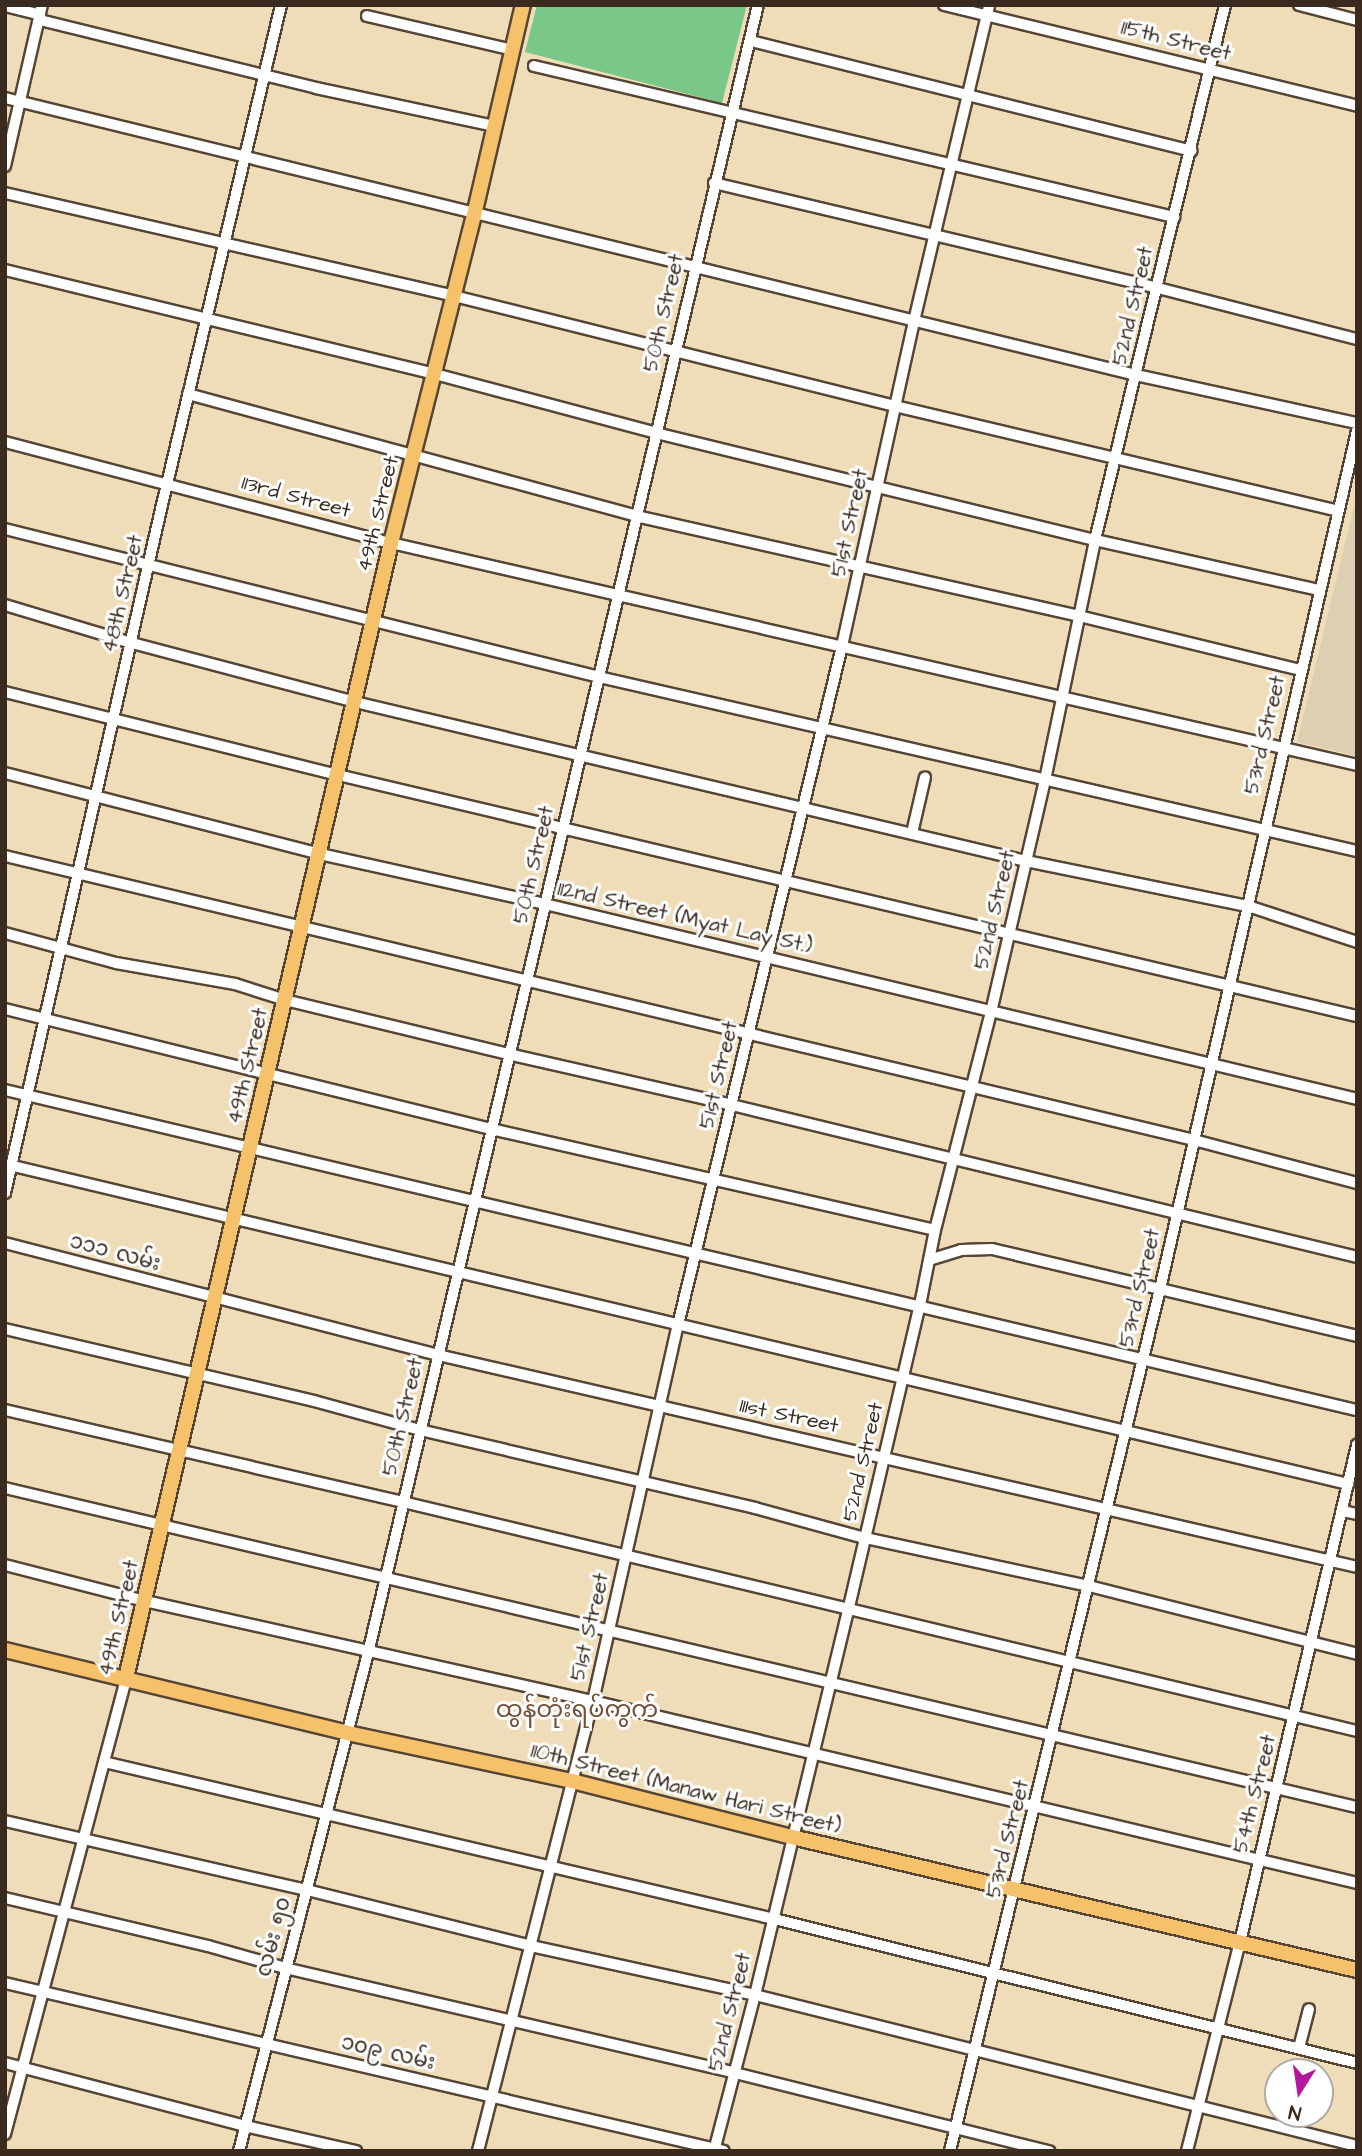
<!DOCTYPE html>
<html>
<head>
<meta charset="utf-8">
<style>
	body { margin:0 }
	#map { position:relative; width:1362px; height:2156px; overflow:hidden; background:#efddba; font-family:"Architects Daughter","Noto Sans Myanmar",sans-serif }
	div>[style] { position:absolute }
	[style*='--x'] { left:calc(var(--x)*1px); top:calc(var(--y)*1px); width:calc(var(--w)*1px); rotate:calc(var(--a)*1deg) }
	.built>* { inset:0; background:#ddcfb1 }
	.green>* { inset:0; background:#79c889 }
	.roads { filter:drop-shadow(2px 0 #564535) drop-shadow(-2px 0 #564535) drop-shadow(0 2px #564535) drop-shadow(0 -2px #564535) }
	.minor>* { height:10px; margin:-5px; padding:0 5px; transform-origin:5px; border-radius:5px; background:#fff }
	.major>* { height:14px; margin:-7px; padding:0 7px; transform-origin:7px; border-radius:7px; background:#f5c16b }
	span { translate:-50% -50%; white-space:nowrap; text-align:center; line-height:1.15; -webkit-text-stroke:6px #fff; paint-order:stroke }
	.street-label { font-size:21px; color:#3b2a1e }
	.quarter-label { font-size:24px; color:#754f37 }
	.frame { position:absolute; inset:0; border:7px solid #3b2a1e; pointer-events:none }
	.north { position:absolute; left:1264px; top:2058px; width:70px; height:70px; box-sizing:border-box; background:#fff; border:2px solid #b1aaa5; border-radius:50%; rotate:192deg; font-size:19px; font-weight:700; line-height:28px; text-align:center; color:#3b2a1e }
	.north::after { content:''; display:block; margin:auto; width:24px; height:32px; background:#b5179e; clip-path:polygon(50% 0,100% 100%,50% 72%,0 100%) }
</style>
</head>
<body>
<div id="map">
	<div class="built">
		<i style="clip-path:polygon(1357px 494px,1357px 756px,1297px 742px)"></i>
	</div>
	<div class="green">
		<i style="clip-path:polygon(537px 5px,747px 5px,722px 103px,525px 52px)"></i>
	</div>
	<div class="roads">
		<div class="minor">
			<i style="--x:944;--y:5;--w:425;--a:13.7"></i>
			<i style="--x:1299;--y:5;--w:60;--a:14.5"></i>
			<i style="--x:5;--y:6;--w:36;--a:14"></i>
			<i style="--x:367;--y:16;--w:150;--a:13.1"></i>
			<i style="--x:40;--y:20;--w:284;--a:13.8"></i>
			<i style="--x:316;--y:88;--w:183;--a:12"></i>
			<i style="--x:751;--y:41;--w:454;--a:14"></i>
			<i style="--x:534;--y:66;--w:658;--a:13.28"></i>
			<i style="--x:5;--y:98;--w:1164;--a:13.76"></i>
			<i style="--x:1136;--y:375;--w:226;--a:12.3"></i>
			<i style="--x:5;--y:166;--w:165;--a:-77.1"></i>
			<i style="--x:714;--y:183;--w:456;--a:13.3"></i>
			<i style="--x:1158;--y:288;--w:205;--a:14.4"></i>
			<i style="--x:5;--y:193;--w:461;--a:12.9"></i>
			<i style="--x:454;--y:296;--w:455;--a:14"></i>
			<i style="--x:895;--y:406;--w:455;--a:13.3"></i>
			<i style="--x:5;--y:270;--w:442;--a:13.6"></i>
			<i style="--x:435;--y:374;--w:229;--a:14.9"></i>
			<i style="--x:656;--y:433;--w:452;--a:13.7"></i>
			<i style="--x:1095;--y:540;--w:230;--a:12.6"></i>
			<i style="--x:188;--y:394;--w:464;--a:15.2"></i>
			<i style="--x:636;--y:516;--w:454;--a:12.7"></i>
			<i style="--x:1079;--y:616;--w:228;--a:13.7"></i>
			<i style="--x:5;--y:442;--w:399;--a:14.7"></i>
			<i style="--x:391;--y:543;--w:991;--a:12.94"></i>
			<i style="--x:5;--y:529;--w:612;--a:13.99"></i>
			<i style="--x:599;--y:677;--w:778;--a:12.93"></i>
			<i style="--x:5;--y:605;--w:133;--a:16.7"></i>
			<i style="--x:132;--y:643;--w:231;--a:14.8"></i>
			<i style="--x:355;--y:702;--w:690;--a:13.33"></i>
			<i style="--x:1026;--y:861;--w:227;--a:11.5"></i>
			<i style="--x:1248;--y:906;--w:115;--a:18.3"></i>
			<i style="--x:5;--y:692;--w:343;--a:14"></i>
			<i style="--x:338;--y:775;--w:1047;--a:13.31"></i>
			<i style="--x:5;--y:773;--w:325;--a:14.4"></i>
			<i style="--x:320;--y:854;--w:230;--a:12.5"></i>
			<i style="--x:545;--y:904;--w:835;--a:13.5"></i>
			<i style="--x:912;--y:833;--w:57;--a:-76.9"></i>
			<i style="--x:5;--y:856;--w:1222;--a:13.43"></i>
			<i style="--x:1194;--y:1140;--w:169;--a:14.8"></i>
			<i style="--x:5;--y:933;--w:115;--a:15.1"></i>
			<i style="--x:116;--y:963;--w:121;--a:10"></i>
			<i style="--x:235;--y:984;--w:52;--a:17.7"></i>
			<i style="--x:285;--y:1000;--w:229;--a:13.6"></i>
			<i style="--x:508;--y:1054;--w:230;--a:12.8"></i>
			<i style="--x:732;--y:1105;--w:643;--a:13.67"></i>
			<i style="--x:5;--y:1009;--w:501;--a:13.87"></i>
			<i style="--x:491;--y:1129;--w:455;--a:12.8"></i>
			<i style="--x:5;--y:1090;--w:1389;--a:13.32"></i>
			<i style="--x:5;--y:1164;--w:1381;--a:13.4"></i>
			<i style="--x:5;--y:1193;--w:706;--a:-77.15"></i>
			<i style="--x:162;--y:505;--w:514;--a:-76.61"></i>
			<i style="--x:5;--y:1243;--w:447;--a:14.5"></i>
			<i style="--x:438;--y:1355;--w:943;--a:12.99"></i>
			<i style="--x:929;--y:1260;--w:34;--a:-17"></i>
			<i style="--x:961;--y:1250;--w:31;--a:-2"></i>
			<i style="--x:992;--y:1249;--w:375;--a:13.4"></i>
			<i style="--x:5;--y:1329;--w:317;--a:13.1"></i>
			<i style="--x:314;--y:1401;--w:110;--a:15.3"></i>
			<i style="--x:420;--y:1430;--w:344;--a:13.1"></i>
			<i style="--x:755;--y:1508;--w:114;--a:15.3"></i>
			<i style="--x:865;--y:1538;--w:229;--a:12.1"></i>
			<i style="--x:1089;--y:1586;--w:276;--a:14.2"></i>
			<i style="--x:5;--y:1410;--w:408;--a:13"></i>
			<i style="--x:403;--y:1502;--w:981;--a:13.5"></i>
			<i style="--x:5;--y:1488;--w:1389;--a:13.28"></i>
			<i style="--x:1342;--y:1511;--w:15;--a:11"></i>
			<i style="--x:5;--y:1565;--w:145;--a:14.4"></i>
			<i style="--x:145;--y:1601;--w:459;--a:12.6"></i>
			<i style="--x:593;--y:1701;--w:785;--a:13.4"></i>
			<i style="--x:104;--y:1762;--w:688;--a:13.19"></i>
			<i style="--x:774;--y:1919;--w:601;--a:13.87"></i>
			<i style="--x:5;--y:1821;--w:310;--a:12.9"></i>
			<i style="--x:307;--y:1890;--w:231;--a:14"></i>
			<i style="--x:531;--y:1946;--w:229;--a:12.3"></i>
			<i style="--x:755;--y:1995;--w:621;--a:14.08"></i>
			<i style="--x:5;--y:1898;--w:209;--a:13.3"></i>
			<i style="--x:208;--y:1946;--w:80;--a:15.9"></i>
			<i style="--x:285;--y:1968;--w:462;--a:13.1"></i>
			<i style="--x:735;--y:2073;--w:324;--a:14"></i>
			<i style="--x:5;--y:1983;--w:738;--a:13.15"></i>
			<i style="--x:1299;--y:2048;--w:40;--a:-75.6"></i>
			<i style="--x:5;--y:2063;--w:248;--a:14.7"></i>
			<i style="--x:245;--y:2126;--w:114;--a:12.7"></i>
			<i style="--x:5;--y:2134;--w:472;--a:-75.1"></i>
			<i style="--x:239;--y:2151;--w:519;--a:-75.48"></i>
			<i style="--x:369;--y:1649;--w:1689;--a:-76.69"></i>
			<i style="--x:478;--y:2151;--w:464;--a:-75.7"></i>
			<i style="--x:593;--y:1701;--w:385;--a:-77.3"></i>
			<i style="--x:678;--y:1325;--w:699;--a:-76.42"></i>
			<i style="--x:842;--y:646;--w:333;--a:-77.5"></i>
			<i style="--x:914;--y:321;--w:325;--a:-76.6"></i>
			<i style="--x:714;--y:2151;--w:161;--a:-75.3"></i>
			<i style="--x:755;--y:1995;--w:395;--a:-76.4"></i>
			<i style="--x:848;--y:1611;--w:314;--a:-76.8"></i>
			<i style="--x:920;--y:1305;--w:76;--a:-78.7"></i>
			<i style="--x:935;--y:1230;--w:225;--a:-75.6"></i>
			<i style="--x:991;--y:1012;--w:238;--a:-76.9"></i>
			<i style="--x:1045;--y:780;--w:245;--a:-78.2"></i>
			<i style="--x:1095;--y:540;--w:551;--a:-76.34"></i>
			<i style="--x:950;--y:2151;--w:887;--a:-76.31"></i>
			<i style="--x:1160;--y:1289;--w:880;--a:-77.07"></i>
			<i style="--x:1187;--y:2151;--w:216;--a:-75.8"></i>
			<i style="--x:1240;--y:1942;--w:511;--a:-76.75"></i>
		</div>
		<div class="major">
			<i style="--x:5;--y:1650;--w:353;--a:13.6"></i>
			<i style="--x:348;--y:1733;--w:229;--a:12.1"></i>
			<i style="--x:572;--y:1781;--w:227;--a:14.3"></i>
			<i style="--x:792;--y:1837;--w:580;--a:13.25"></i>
			<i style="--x:126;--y:1678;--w:1166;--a:-76.86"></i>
			<i style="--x:391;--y:543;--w:338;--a:-75.8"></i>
			<i style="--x:474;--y:215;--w:216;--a:-76.9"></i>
		</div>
	</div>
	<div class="street-label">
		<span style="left:1176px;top:41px;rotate:14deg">115th Street</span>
		<span style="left:1133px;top:306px;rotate:-77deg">52nd Street</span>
		<span style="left:664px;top:313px;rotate:-77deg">50th Street</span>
		<span style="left:296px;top:497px;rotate:15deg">113rd Street</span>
		<span style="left:378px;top:514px;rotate:-76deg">49th Street</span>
		<span style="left:850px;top:523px;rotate:-78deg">51st Street</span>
		<span style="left:123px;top:594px;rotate:-77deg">48th Street</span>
		<span style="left:1265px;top:735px;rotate:-77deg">53rd Street</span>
		<span style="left:534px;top:865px;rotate:-77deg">50th Street</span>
		<span style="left:995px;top:910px;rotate:-77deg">52nd Street</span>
		<span style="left:685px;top:918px;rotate:13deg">112nd Street (Myat Lay St.)</span>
		<span style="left:248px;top:1066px;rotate:-77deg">49th Street</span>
		<span style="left:719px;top:1075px;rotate:-77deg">51st Street</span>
		<span style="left:115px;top:1253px;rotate:15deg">၁၁၁ လမ်း</span>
		<span style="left:1140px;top:1288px;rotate:-77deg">53rd Street</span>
		<span style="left:789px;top:1416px;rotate:12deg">111st Street</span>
		<span style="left:403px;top:1417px;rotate:-77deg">50th Street</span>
		<span style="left:863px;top:1462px;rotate:-77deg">52nd Street</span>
		<span style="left:119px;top:1618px;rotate:-77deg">49th Street</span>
		<span style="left:590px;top:1627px;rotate:-77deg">51st Street</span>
		<span style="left:686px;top:1789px;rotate:14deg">110th Street (Manaw Hari Street)</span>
		<span style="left:1255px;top:1794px;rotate:-76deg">54th Street</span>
		<span style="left:1008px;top:1839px;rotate:-76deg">53rd Street</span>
		<span style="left:274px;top:1937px;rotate:-75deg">လမ်း ၅၀</span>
		<span style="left:730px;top:2012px;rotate:-76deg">52nd Street</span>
		<span style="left:388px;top:2053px;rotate:13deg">၁၀၉ လမ်း</span>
	</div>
	<div class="quarter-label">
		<span style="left:577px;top:1711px">ထွန်တုံးရပ်ကွက်</span>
	</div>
	<div class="frame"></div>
	<div class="north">N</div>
</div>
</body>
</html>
